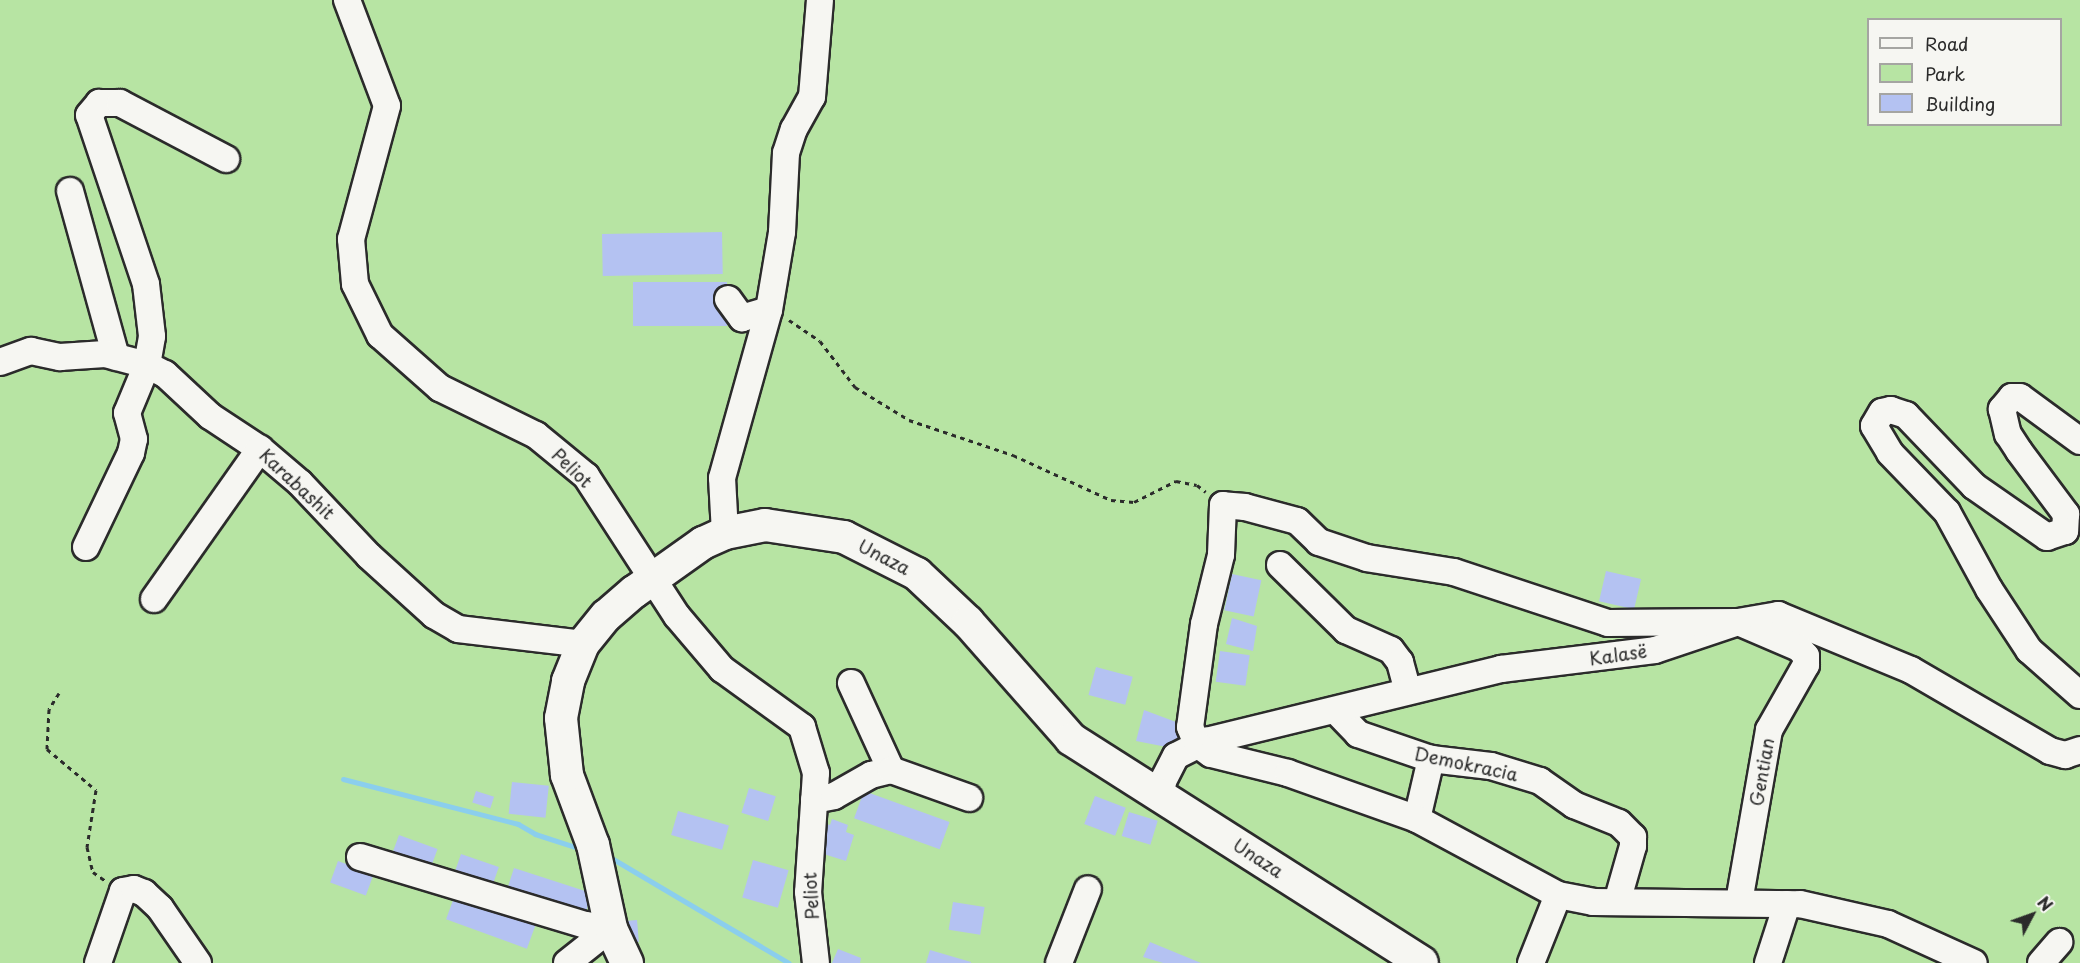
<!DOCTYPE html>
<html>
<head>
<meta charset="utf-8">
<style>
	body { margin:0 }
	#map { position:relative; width:2080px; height:963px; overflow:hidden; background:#f6f6f2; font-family:"Playpen Sans",sans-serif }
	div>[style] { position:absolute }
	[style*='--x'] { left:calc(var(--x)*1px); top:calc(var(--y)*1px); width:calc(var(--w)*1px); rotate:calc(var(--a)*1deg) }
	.green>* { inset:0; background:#b7e4a3 }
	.stream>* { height:5px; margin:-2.5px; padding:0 2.5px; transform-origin:2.5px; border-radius:2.5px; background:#8bceed }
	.building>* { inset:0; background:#b4c2f2; transform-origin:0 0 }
	.path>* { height:3px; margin-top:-1.5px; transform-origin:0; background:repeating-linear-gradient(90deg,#2b2b2b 0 4.5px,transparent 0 9px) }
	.roads { filter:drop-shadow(2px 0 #2b2b2b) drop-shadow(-2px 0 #2b2b2b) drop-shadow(0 2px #2b2b2b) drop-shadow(0 -2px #2b2b2b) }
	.minor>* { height:26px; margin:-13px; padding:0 13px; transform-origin:13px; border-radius:13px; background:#f6f6f2 }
	.major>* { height:32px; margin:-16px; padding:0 16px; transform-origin:16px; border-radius:16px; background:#f6f6f2 }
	span { translate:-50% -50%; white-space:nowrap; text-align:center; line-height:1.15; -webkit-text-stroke:4.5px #f6f6f2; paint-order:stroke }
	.street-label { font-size:18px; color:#2b2b2b }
	.legend { position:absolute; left:1867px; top:18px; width:195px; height:108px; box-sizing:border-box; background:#f6f6f2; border:2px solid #a5a5a2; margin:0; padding:8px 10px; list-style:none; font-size:18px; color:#2b2b2b }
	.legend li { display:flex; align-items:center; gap:12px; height:30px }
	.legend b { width:30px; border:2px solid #a5a5a2 }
	.north { position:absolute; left:2002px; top:885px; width:60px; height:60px; -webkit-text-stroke:4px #f6f6f2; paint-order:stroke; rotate:49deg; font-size:16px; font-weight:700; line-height:24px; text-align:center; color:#2b2b2b }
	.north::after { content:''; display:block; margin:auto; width:21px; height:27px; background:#2b2b2b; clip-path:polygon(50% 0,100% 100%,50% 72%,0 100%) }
</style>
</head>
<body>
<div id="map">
	<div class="green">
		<i style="clip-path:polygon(evenodd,0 0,2080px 0,2080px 963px,0 963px,0 0,1868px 20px,2060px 20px,2060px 124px,1868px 124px,1868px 20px)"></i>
	</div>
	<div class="stream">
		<i style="--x:343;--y:779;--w:181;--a:14.4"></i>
		<i style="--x:518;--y:824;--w:20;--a:30"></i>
		<i style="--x:535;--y:834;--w:45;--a:18"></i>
		<i style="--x:613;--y:859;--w:204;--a:30.6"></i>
	</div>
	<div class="building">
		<i style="left:722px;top:232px;width:42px;height:120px;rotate:89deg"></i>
		<i style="left:727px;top:282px;width:44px;height:94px;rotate:90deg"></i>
		<i style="left:1606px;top:571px;width:36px;height:31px;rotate:13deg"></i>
		<i style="left:1232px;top:574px;width:30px;height:37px;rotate:12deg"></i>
		<i style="clip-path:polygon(1232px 618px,1257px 626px,1253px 651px,1226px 644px)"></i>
		<i style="left:1220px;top:651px;width:30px;height:31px;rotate:8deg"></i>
		<i style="left:1096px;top:667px;width:38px;height:29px;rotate:15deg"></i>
		<i style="clip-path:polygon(1144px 710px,1184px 725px,1177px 749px,1136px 741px)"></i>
		<i style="left:512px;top:782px;width:37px;height:32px;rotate:6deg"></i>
		<i style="left:749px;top:788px;width:28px;height:26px;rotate:17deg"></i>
		<i style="left:476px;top:791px;width:19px;height:12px;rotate:18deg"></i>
		<i style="left:864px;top:791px;width:91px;height:29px;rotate:20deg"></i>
		<i style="left:1095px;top:796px;width:33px;height:30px;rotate:21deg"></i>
		<i style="left:678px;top:811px;width:53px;height:25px;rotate:16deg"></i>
		<i style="left:1129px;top:812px;width:30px;height:25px;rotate:17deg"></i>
		<i style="clip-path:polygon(832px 819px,848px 825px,846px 832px,854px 835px,846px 861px,814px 851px,823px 823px,830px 825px)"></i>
		<i style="left:399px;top:835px;width:41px;height:27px;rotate:20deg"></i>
		<i style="left:461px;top:854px;width:40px;height:26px;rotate:19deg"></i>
		<i style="left:753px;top:860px;width:37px;height:39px;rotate:16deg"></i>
		<i style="left:338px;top:861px;width:38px;height:23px;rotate:20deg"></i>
		<i style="left:514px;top:868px;width:82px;height:28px;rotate:18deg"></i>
		<i style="left:456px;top:892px;width:86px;height:29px;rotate:20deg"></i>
		<i style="left:953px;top:902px;width:32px;height:28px;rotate:9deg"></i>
		<i style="left:637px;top:920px;width:22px;height:12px;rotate:85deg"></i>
		<i style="clip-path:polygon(1150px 942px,1201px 963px,1163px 963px,1143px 957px)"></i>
		<i style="clip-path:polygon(838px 949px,861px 958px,860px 963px,832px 963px)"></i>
		<i style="clip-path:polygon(930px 950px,971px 962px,971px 963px,926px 963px)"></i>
	</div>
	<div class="path">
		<i style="--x:789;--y:320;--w:37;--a:34"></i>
		<i style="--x:820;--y:341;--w:58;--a:52.7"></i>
		<i style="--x:855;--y:387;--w:63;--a:31.4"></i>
		<i style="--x:909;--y:420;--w:110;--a:18.6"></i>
		<i style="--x:1013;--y:455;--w:108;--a:24.7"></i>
		<i style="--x:1111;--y:500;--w:23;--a:5"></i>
		<i style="--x:1134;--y:502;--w:47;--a:-26.6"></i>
		<i style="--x:1176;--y:481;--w:21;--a:11"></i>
		<i style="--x:1197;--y:485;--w:11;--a:38"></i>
		<i style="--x:59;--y:693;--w:19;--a:122"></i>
		<i style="--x:49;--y:709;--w:40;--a:92.9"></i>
		<i style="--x:47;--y:749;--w:64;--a:39.9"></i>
		<i style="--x:96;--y:790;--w:58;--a:99"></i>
		<i style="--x:87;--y:847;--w:26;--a:77"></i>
		<i style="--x:93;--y:872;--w:16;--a:35"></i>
	</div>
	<div class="roads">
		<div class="minor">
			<i style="--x:347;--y:0;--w:113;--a:69.3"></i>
			<i style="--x:387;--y:106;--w:138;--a:105.1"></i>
			<i style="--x:351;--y:239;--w:45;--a:84.9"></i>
			<i style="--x:355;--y:284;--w:57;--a:63.9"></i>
			<i style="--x:380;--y:335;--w:80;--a:41.5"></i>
			<i style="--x:440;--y:388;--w:107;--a:26.1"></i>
			<i style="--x:536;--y:435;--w:65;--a:39.4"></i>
			<i style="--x:586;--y:476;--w:167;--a:57"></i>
			<i style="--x:677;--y:616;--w:70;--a:49.7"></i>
			<i style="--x:722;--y:669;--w:99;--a:35.9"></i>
			<i style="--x:802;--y:727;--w:48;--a:73.1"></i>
			<i style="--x:816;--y:773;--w:119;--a:93.8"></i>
			<i style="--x:808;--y:892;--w:71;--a:83.6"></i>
			<i style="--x:70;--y:191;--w:172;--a:74.5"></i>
			<i style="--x:728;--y:299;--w:24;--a:54"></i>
			<i style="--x:742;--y:318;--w:28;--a:-17"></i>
			<i style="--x:0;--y:362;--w:33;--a:-20"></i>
			<i style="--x:31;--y:351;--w:30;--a:12"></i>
			<i style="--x:60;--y:357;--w:45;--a:-3.8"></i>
			<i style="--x:105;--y:354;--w:43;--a:14.7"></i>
			<i style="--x:147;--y:365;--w:20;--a:27"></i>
			<i style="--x:165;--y:374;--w:62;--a:43"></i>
			<i style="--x:210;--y:416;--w:60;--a:33.4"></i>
			<i style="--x:260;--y:449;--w:52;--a:40.4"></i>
			<i style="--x:300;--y:483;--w:100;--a:46.6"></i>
			<i style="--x:369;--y:556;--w:88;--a:42.2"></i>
			<i style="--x:434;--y:615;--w:28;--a:30"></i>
			<i style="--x:458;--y:629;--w:126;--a:6.8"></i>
			<i style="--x:2080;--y:441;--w:74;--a:-143.7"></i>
			<i style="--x:2020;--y:397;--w:8;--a:180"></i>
			<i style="--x:2012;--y:397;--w:16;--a:130"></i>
			<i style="--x:2002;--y:409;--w:26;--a:77"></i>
			<i style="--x:2008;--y:434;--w:20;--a:57"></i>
			<i style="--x:2019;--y:451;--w:79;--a:53.3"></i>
			<i style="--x:2066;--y:514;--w:17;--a:93"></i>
			<i style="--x:2065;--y:531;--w:19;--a:162"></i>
			<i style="--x:2047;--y:537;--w:89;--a:-145.1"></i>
			<i style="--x:1974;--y:486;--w:98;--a:-133.8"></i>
			<i style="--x:1906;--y:415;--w:16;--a:-162"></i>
			<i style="--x:1891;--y:410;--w:9;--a:167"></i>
			<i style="--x:1882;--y:412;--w:16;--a:120"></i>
			<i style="--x:1874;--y:426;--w:31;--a:59"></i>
			<i style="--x:1890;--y:453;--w:82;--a:46"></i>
			<i style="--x:1947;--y:512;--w:88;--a:61.4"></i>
			<i style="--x:1989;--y:589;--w:73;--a:56.7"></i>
			<i style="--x:2029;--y:650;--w:68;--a:41.4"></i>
			<i style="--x:725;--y:533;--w:55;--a:-93.1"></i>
			<i style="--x:722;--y:478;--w:174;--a:-74.4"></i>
			<i style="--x:769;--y:310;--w:79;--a:-80.5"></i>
			<i style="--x:782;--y:232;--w:79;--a:-87.1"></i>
			<i style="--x:786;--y:153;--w:25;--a:-72"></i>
			<i style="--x:794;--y:129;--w:37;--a:-61"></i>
			<i style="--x:812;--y:97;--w:97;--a:-85.3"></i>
			<i style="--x:86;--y:547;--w:104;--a:-64.4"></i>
			<i style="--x:131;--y:453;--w:14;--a:-78"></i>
			<i style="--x:134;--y:439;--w:27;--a:-105"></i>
			<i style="--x:127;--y:413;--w:52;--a:-67.4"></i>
			<i style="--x:147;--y:365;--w:29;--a:-80"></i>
			<i style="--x:152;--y:336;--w:52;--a:-96.6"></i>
			<i style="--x:146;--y:284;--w:178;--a:-108.6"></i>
			<i style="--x:89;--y:115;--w:16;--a:-50"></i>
			<i style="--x:99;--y:103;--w:21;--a:0"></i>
			<i style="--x:120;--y:103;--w:120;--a:27.8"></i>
			<i style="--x:1280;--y:565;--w:93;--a:44.6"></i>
			<i style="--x:1346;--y:630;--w:49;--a:24"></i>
			<i style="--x:1391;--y:650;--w:15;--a:53"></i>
			<i style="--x:1400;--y:662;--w:30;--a:75"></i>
			<i style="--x:154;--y:599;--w:184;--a:-54.8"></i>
			<i style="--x:851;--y:683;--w:96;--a:65.3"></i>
			<i style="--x:1336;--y:711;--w:32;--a:46"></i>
			<i style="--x:1358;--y:734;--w:77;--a:18.9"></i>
			<i style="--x:1431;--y:759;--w:60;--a:6.7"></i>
			<i style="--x:1491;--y:766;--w:51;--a:17"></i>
			<i style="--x:1540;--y:781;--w:42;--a:35.2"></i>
			<i style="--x:1574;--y:805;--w:48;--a:21.8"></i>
			<i style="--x:1619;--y:823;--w:20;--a:45"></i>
			<i style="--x:1633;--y:837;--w:9;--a:90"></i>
			<i style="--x:1633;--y:846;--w:58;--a:105.9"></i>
			<i style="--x:1161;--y:799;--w:18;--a:-84"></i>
			<i style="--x:1163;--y:781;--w:28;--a:-63"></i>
			<i style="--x:1176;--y:756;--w:34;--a:-27"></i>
			<i style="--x:1206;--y:741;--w:304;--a:-13.7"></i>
			<i style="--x:1501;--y:669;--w:155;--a:-7"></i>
			<i style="--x:1655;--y:650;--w:88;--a:-18.6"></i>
			<i style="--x:1738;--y:622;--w:41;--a:-9.9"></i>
			<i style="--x:1778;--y:615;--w:144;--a:22.5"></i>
			<i style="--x:1911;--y:670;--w:161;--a:30.2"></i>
			<i style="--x:2050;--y:751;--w:16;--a:15"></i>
			<i style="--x:2065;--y:755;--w:16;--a:-18"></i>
			<i style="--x:814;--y:800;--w:20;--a:-11"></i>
			<i style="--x:834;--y:796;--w:43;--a:-29.6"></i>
			<i style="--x:871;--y:775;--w:21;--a:-14"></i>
			<i style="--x:891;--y:770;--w:83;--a:19.7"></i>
			<i style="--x:1417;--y:819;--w:62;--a:-76.9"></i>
			<i style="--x:360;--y:857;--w:235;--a:16.8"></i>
			<i style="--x:585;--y:925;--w:26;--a:7"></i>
			<i style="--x:1739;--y:902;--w:175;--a:-80.1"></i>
			<i style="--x:1769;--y:730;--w:75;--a:-60.4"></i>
			<i style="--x:1806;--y:665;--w:9;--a:-90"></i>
			<i style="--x:1806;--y:656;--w:11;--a:-131"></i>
			<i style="--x:1799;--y:648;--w:66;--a:-156.9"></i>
			<i style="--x:1738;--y:622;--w:130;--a:179.6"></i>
			<i style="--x:1608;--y:623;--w:162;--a:-161.7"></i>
			<i style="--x:1454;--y:572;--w:88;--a:-170.9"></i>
			<i style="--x:1367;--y:558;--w:51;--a:-161.6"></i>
			<i style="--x:1319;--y:542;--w:30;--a:-136"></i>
			<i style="--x:1297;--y:521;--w:54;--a:-164.9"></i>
			<i style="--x:1245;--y:507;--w:22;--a:-175"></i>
			<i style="--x:1223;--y:505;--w:50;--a:92.3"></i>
			<i style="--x:1221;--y:555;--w:71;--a:103.8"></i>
			<i style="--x:1204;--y:624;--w:104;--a:97.7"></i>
			<i style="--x:1190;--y:727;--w:18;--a:68"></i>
			<i style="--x:1197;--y:744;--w:17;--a:36"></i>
			<i style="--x:1211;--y:754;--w:79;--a:13.9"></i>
			<i style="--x:1288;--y:773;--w:137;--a:19.6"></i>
			<i style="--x:1417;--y:819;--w:160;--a:28.3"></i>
			<i style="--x:1558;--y:895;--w:36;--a:11"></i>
			<i style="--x:1593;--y:902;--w:207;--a:0.6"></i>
			<i style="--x:1800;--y:904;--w:90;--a:12.8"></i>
			<i style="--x:1888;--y:924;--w:94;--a:24.4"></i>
			<i style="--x:98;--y:963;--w:76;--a:-70.9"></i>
			<i style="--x:123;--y:891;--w:11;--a:-10"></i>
			<i style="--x:134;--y:889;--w:11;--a:22"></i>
			<i style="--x:144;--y:893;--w:22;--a:43"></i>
			<i style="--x:160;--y:908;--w:67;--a:55.4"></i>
			<i style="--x:567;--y:963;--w:56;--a:-38.5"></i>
			<i style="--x:1059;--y:963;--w:79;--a:-68.6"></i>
			<i style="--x:1531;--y:963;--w:73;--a:-68.3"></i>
			<i style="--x:1768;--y:963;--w:62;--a:-72.1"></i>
			<i style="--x:2041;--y:963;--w:28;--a:-49"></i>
		</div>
		<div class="major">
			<i style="--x:627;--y:963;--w:38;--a:-115"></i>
			<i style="--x:611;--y:928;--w:85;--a:-102.2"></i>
			<i style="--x:593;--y:845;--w:75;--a:-110.4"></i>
			<i style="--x:567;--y:775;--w:57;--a:-96"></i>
			<i style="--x:561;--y:718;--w:38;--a:-79"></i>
			<i style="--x:568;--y:681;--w:40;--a:-68"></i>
			<i style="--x:583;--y:644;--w:36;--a:-51"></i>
			<i style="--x:606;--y:616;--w:37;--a:-41"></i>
			<i style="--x:634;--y:592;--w:85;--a:-35.4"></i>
			<i style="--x:703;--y:543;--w:24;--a:-24"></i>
			<i style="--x:725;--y:533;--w:41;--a:-11.3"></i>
			<i style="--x:765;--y:525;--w:80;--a:8.6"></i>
			<i style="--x:844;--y:537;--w:82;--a:26.9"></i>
			<i style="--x:917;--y:574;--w:70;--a:43.3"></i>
			<i style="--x:968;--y:622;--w:156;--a:48.6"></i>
			<i style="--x:1071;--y:739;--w:416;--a:32.5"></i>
		</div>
	</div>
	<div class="street-label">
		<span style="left:572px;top:468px;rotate:44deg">Peliot</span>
		<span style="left:297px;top:484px;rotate:43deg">Karabashit</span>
		<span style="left:884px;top:557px;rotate:27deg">Unaza</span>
		<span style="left:1618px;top:655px;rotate:-8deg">Kalasë</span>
		<span style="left:1466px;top:764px;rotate:12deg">Demokracia</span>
		<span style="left:1762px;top:772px;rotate:-80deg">Gentian</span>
		<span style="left:1258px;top:858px;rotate:33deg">Unaza</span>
		<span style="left:811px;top:896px;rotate:-93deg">Peliot</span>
	</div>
	<ul class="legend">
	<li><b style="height:8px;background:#f6f6f2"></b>Road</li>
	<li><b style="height:16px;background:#b7e4a3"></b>Park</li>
	<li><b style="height:16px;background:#b4c2f2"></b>Building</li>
	</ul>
	<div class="north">N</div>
</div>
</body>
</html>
